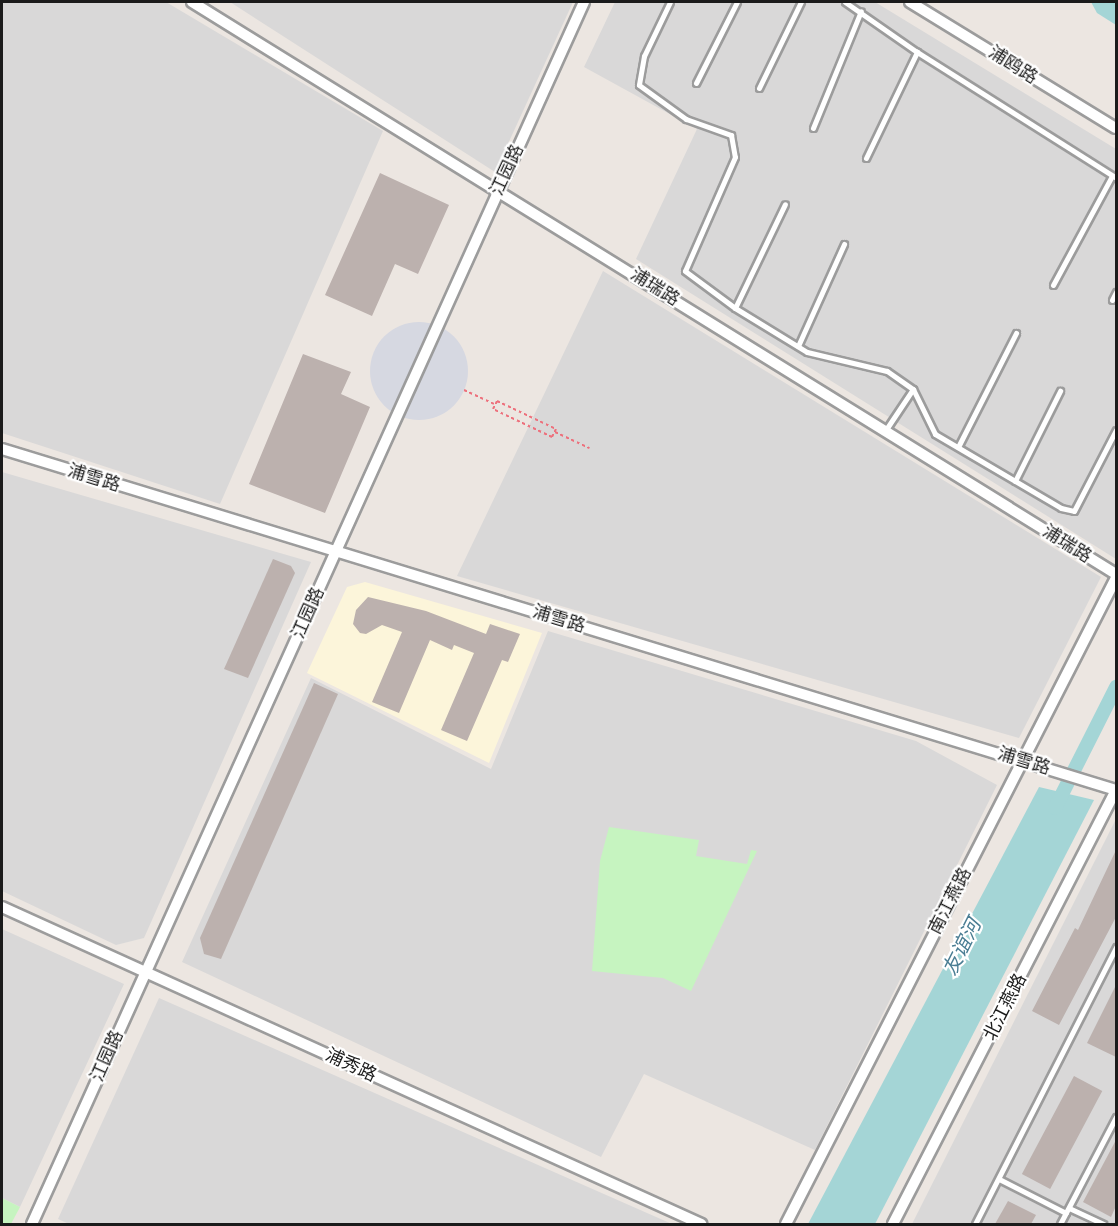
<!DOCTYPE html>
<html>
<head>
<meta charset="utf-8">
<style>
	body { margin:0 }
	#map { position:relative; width:1118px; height:1226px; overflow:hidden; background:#ece6e1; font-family:Rubik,"Noto Sans SC",sans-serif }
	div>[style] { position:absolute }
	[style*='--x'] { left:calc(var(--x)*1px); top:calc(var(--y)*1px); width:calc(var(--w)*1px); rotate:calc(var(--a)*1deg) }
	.residential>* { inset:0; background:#d9d8d8 }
	.education>* { inset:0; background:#fcf5da }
	.park>* { inset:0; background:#c6f4c0 }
	.plaza>* { inset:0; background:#d6d8e1 }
	.round { border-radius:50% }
	.water>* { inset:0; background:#a4d5d6 }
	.canal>* { height:14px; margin:-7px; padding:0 7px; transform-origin:7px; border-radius:7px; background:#a4d5d6 }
	.building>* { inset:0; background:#bcb1ae; transform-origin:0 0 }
	.path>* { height:2px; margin-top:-1px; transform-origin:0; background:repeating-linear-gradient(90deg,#ed707c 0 3px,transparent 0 6px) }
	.roads { filter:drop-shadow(2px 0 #9c9c9c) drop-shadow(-2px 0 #9c9c9c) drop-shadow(0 2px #9c9c9c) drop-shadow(0 -2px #9c9c9c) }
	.service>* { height:5px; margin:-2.5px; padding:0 2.5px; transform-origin:2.5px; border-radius:2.5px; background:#fff }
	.minor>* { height:10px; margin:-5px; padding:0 5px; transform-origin:5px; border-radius:5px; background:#fff }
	span { translate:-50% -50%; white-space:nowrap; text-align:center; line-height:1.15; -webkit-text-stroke:4.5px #fff; paint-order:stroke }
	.street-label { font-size:18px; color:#1b1b1b }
	.water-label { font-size:20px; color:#4a7d93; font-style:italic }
	.frame { position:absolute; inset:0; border:3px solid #1b1b1b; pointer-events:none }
</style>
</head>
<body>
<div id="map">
	<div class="residential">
		<i style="clip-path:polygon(2px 2px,166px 2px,383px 131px,220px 504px,2px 433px)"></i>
		<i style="clip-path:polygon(230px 2px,573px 2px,495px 172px)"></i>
		<i style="clip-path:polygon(615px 2px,875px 2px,1116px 149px,1116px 559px,636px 259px,697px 129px,584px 67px)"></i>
		<i style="clip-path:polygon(603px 271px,1101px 577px,1019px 738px,457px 576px)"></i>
		<i style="clip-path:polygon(2px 472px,311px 562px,144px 938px,116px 945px,2px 891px)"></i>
		<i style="clip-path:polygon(548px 631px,916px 741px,997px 785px,815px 1150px,644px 1074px,601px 1157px,182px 962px,311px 678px,491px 769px)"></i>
		<i style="clip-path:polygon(1116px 819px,1116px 1224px,912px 1224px)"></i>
		<i style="clip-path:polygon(2px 929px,124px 984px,20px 1207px,2px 1198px)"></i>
		<i style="clip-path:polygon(159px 998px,672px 1224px,69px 1224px,58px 1219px)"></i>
	</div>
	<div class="education">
		<i style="clip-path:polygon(365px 582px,542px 633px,489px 763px,307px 673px,347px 587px)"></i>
	</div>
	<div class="park">
		<i style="clip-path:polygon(609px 827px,699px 840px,696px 856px,747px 864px,751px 850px,757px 851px,691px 991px,663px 978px,592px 971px,600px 861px)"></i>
		<i style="clip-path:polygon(2px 1198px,20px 1207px,11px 1224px,2px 1224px)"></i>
	</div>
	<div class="plaza">
		<i class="round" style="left:370px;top:322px;width:98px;height:98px"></i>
	</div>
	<div class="water">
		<i style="clip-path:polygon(1091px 2px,1116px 2px,1116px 25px,1097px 13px)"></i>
		<i style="clip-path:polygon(1039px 787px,1094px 800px,875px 1224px,808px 1224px)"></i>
	</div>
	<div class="canal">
		<i style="--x:1055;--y:808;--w:136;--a:-63.2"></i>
	</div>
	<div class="building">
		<i style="clip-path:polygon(380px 173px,449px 205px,418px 274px,395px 264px,372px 316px,325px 295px)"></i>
		<i style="clip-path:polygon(303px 354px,351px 372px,341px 394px,370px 407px,325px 513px,249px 484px)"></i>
		<i style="clip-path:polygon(273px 559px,291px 566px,295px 573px,248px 678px,224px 669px)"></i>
		<i style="clip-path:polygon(368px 597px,426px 611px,486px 634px,490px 624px,520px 634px,508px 662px,502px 660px,467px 741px,441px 730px,474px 653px,454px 645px,452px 650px,430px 640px,399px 713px,372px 702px,402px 632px,382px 625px,366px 634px,360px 633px,353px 624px,356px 610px)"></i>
		<i style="clip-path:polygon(314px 683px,338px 694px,221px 959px,204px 954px,200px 938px)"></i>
		<i style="clip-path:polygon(1116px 850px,1116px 917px,1059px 1025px,1032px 1011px,1075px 928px,1078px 930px)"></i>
		<i style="clip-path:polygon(1116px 985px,1116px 1057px,1087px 1043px)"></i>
		<i style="left:1074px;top:1076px;width:32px;height:111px;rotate:28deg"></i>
		<i style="clip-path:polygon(1116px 1140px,1116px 1206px,1111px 1217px,1083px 1202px)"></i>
		<i style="clip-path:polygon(1008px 1201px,1036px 1215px,1031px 1224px,995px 1224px)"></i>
	</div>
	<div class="path">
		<i style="--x:464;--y:390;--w:33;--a:25"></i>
		<i style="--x:497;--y:401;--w:65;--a:25.4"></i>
		<i style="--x:556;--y:429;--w:9;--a:117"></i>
		<i style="--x:552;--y:437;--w:65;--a:-154.6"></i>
		<i style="--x:493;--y:409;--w:9;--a:-63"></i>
		<i style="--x:555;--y:432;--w:38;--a:25"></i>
	</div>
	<div class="roads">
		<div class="service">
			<i style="--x:670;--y:2;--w:60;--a:115.7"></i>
			<i style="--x:644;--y:56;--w:29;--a:100"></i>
			<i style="--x:639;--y:85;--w:58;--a:35.9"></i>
			<i style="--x:686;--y:119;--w:48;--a:19.6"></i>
			<i style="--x:731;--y:135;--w:22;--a:80"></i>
			<i style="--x:735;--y:157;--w:124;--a:113.7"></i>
			<i style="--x:685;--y:271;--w:62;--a:36.5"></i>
			<i style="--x:735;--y:308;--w:84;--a:31.4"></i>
			<i style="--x:807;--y:352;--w:82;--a:13.4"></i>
			<i style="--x:887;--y:371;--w:32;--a:35"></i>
			<i style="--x:845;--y:2;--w:88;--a:34.8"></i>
			<i style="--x:696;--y:83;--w:91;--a:-63.2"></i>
			<i style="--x:759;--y:88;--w:96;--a:-64"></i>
			<i style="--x:813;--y:128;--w:126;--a:-67.7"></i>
			<i style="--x:866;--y:158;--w:118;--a:-64.3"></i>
			<i style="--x:917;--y:52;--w:236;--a:32.3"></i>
			<i style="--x:1053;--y:285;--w:124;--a:-61.6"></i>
			<i style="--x:1112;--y:300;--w:9;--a:-63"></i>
			<i style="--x:735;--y:308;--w:115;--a:-64.3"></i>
			<i style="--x:798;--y:346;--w:112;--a:-65.7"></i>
			<i style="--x:885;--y:431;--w:50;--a:-56.3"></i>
			<i style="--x:913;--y:389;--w:50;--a:63.9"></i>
			<i style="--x:935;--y:434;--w:146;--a:30.4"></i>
			<i style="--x:1061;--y:508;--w:13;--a:13"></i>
			<i style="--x:1074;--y:511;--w:91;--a:-62.6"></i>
			<i style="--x:958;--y:447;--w:128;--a:-63"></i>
			<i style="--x:1015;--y:481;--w:101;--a:-63.4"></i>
			<i style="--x:999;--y:1179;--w:75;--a:26.9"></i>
			<i style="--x:1069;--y:1208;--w:38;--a:25"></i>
			<i style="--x:975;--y:1224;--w:311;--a:-63"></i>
			<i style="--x:1060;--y:1224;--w:121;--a:-62.4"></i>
		</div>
		<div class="minor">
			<i style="--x:192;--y:2;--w:1087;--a:31.76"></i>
			<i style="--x:910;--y:2;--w:241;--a:31.5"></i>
			<i style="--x:2;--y:449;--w:1165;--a:17.02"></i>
			<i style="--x:1116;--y:790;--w:488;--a:117.2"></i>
			<i style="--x:2;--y:907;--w:768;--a:24.39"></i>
			<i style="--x:32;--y:1224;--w:1341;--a:-65.69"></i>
			<i style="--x:786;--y:1224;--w:725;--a:-62.94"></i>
		</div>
	</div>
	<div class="street-label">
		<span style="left:1013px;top:65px;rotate:32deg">浦鸥路</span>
		<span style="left:507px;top:170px;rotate:-65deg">江园路</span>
		<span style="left:655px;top:287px;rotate:32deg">浦瑞路</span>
		<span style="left:94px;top:478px;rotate:17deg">浦雪路</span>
		<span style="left:1067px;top:544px;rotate:32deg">浦瑞路</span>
		<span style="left:308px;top:613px;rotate:-66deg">江园路</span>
		<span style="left:559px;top:619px;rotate:17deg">浦雪路</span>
		<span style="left:1024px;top:761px;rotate:17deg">浦雪路</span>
		<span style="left:950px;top:901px;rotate:-63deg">南江燕路</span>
		<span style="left:1005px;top:1007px;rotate:-63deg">北江燕路</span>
		<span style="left:107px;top:1056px;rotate:-66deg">江园路</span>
		<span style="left:351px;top:1065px;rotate:25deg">浦秀路</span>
	</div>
	<div class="water-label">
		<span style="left:962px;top:947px;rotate:-63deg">友谊河</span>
	</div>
	<div class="frame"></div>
</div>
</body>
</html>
